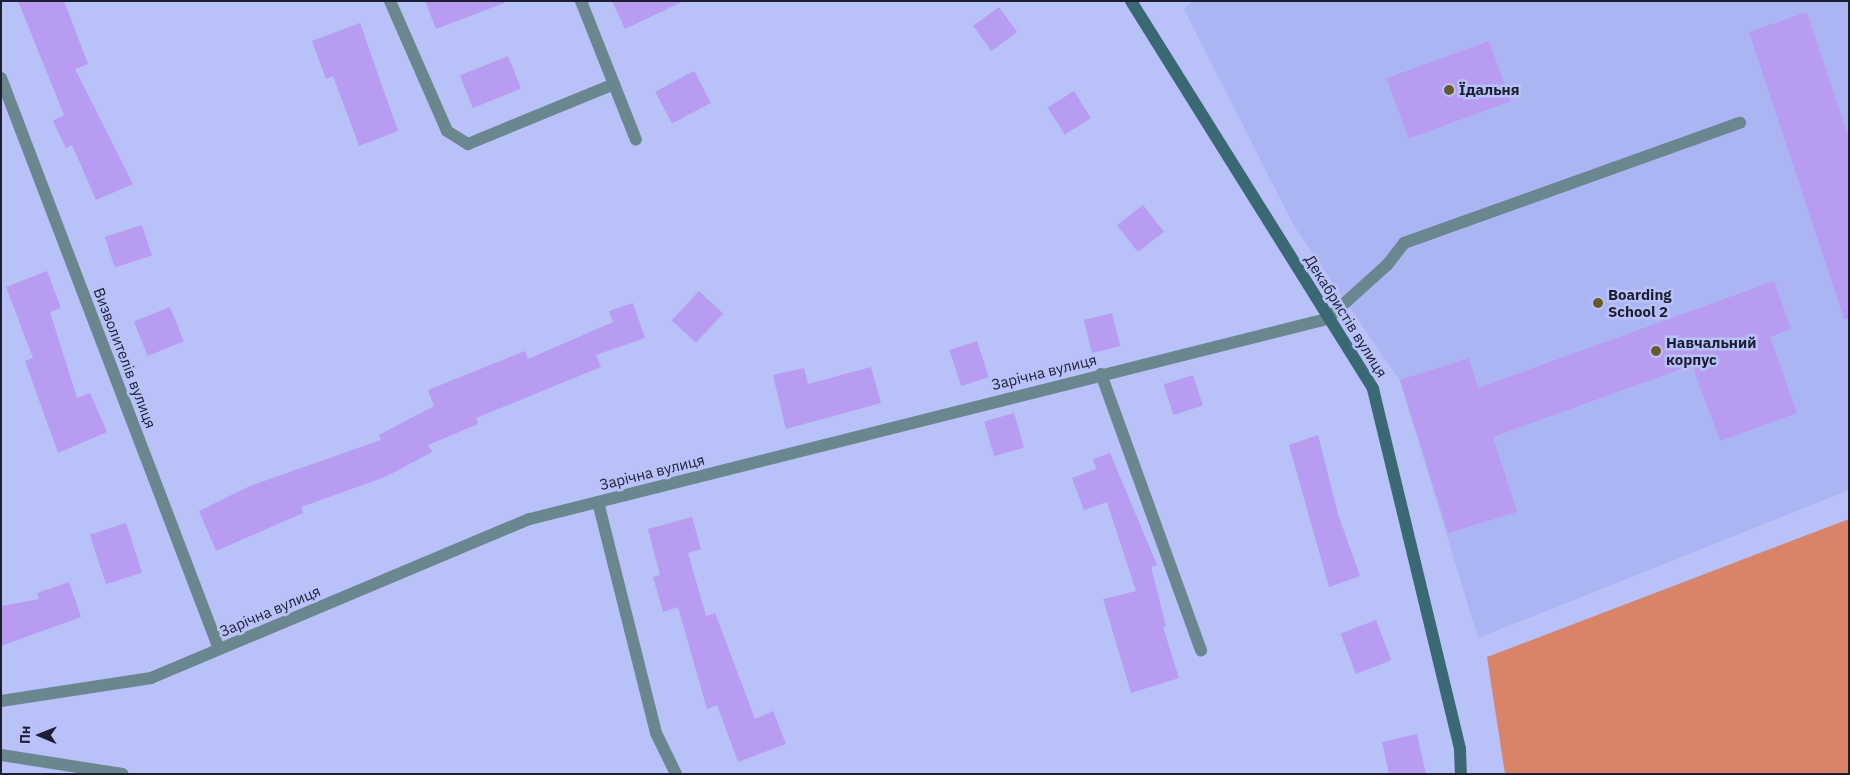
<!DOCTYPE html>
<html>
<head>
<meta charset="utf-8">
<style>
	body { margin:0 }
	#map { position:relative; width:1850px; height:775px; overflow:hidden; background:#b8c1f8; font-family:"IBM Plex Sans",sans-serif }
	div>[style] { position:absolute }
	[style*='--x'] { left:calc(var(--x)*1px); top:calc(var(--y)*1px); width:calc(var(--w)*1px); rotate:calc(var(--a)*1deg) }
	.built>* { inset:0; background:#acb5f3 }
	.green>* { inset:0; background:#d98469 }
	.building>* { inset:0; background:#b79cf1; transform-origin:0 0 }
	.lane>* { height:12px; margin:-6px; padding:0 6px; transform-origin:6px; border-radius:6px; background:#6a878f }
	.street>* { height:12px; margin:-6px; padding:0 6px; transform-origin:6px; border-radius:6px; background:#6a878f }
	.secondary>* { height:12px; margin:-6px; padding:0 6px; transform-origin:6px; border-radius:6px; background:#3b6875 }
	.dots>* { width:14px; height:14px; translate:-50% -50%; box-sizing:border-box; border:2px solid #b8c1f8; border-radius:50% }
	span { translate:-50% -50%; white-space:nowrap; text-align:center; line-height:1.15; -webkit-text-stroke:5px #b8c1f8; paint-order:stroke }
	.poi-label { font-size:15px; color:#1c1f34; font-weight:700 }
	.left { translate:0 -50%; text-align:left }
	.street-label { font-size:15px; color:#1c1f34 }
	.frame { position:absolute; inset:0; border:2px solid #1c1f34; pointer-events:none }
	.north { position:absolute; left:15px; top:710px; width:50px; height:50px; -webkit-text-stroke:4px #b8c1f8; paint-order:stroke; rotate:271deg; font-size:14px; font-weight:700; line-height:20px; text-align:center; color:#1c1f34 }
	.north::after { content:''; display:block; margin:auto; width:18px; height:22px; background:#1c1f34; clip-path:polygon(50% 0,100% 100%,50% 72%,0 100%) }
</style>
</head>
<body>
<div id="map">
	<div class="built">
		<i style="clip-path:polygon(1192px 1px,1849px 1px,1849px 490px,1478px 638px,1400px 381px,1294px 226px,1184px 9px)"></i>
	</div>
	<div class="green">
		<i style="clip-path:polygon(1849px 519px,1849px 774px,1505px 774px,1487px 657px)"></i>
	</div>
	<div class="building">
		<i style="clip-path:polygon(18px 1px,64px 1px,88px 64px,75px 69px,133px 184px,96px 200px,72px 145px,66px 148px,53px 121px,64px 115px)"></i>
		<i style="clip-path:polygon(425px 1px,504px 1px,504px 3px,436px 29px)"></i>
		<i style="clip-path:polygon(612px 1px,684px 1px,625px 29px)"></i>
		<i style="left:999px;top:7px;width:31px;height:32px;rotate:54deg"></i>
		<i style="clip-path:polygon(1807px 12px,1849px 138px,1849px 318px,1844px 319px,1749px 32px)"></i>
		<i style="clip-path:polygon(360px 23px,398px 131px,359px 146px,333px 76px,326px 79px,312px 41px)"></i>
		<i style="left:1489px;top:41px;width:64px;height:109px;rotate:70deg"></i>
		<i style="left:508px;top:56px;width:35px;height:52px;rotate:68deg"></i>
		<i style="left:694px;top:71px;width:36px;height:44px;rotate:62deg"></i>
		<i style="left:1074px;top:91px;width:32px;height:31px;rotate:58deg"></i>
		<i style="left:1143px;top:205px;width:34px;height:33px;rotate:52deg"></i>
		<i style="left:142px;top:225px;width:32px;height:39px;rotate:72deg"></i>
		<i style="clip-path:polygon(47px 271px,61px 308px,50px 312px,77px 398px,90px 393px,107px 432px,58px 453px,25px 361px,33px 358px,6px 287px)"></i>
		<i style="clip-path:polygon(1774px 281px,1791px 329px,1770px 337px,1797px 413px,1720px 441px,1692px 365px,1493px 437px,1517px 512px,1448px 533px,1400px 380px,1469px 358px,1478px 388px)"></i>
		<i style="left:699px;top:291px;width:33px;height:40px;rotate:43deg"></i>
		<i style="clip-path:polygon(633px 303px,645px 338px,596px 355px,601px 367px,476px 418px,478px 424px,428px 445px,432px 452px,385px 477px,301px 507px,303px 513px,216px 551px,199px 511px,250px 486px,381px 440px,379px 435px,434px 406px,428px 390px,525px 351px,528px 359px,613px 322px,609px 311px)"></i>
		<i style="left:170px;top:307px;width:37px;height:39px;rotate:68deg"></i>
		<i style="left:1112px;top:313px;width:34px;height:29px;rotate:76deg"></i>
		<i style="left:977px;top:341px;width:38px;height:29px;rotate:72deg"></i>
		<i style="clip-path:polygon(871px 367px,881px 403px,786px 429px,773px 375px,804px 368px,808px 384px)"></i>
		<i style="left:1193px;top:375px;width:32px;height:31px;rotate:72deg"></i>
		<i style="left:1014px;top:413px;width:36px;height:31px;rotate:74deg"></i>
		<i style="clip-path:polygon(1318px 435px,1338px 514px,1360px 576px,1329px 587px,1289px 445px)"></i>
		<i style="clip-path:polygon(1110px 453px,1157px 565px,1151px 567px,1166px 626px,1163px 627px,1179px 678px,1131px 693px,1103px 599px,1136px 591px,1107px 502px,1084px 510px,1072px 478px,1096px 469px,1093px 459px)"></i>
		<i style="clip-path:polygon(692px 517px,701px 549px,688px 553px,706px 616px,715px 613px,755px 719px,773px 711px,786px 744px,738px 762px,717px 705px,707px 709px,678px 607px,663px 612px,653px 577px,660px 575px,648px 529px)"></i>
		<i style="left:126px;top:523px;width:52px;height:38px;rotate:72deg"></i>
		<i style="clip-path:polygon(69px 582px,81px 617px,1px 646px,1px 606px,39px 599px,37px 593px)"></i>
		<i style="left:1376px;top:620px;width:43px;height:38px;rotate:69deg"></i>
		<i style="clip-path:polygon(1417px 734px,1426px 774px,1389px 774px,1382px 742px)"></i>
	</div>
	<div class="lane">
		<i style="--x:1327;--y:319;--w:81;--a:-42"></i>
		<i style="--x:1387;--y:265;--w:28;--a:-52"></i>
		<i style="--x:1404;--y:243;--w:357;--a:-19.7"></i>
		<i style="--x:1101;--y:374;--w:294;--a:70.1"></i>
	</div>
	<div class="street">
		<i style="--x:390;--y:1;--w:142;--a:66.3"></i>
		<i style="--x:447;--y:131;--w:25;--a:32"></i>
		<i style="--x:468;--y:144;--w:158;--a:-22.3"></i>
		<i style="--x:581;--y:1;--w:149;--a:68.4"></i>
		<i style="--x:1;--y:78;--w:611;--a:69.1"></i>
		<i style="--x:598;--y:502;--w:238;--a:75.9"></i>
		<i style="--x:656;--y:733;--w:46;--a:64"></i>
		<i style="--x:1;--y:701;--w:152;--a:-8.7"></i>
		<i style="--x:151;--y:678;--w:411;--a:-22.8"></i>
		<i style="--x:530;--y:519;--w:822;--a:-14.09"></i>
		<i style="--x:1;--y:755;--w:123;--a:8.9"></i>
	</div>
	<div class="secondary">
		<i style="--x:1131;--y:1;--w:457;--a:58"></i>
		<i style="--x:1373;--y:389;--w:370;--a:76.4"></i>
		<i style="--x:1460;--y:749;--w:25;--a:88"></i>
	</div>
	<div class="dots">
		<i style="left:1449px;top:90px;background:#665b28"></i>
		<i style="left:1598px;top:303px;background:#665b28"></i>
		<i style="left:1656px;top:351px;background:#665b28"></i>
	</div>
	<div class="poi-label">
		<span class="left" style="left:1459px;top:90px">Їдальня</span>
		<span class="left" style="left:1608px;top:303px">Boarding<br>School 2</span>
		<span class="left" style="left:1666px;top:351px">Навчальний<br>корпус</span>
	</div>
	<div class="street-label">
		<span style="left:1346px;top:316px;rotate:58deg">Декабристів вулиця</span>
		<span style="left:125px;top:358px;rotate:69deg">Визволителів вулиця</span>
		<span style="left:1044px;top:372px;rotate:-14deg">Зарічна вулиця</span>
		<span style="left:652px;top:472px;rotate:-14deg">Зарічна вулиця</span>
		<span style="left:270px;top:611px;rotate:-23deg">Зарічна вулиця</span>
	</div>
	<div class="frame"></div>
	<div class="north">Пн</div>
</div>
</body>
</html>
